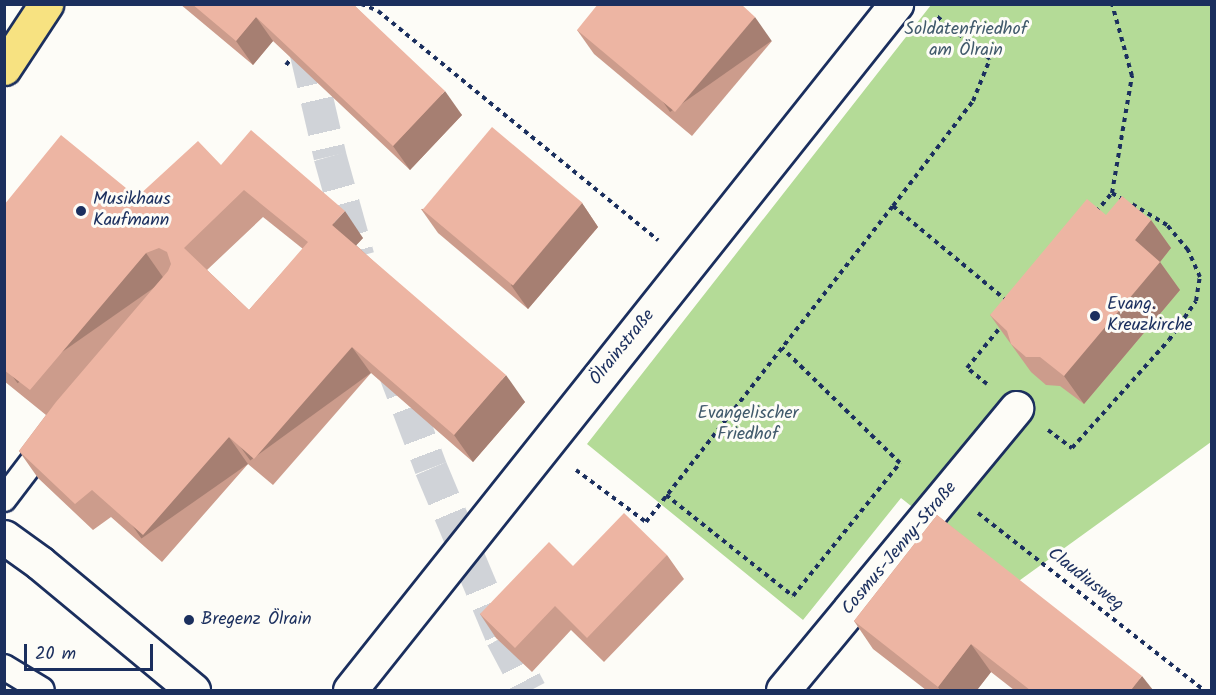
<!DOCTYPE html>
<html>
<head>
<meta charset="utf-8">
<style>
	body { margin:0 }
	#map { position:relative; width:1216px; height:695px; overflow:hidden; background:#fdfcf7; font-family:Kalam,sans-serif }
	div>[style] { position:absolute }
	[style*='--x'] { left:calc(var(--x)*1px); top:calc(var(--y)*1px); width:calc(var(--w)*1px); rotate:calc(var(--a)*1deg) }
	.green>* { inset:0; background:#b4db97 }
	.motorway-tunnel>* { height:33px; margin-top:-16.5px; transform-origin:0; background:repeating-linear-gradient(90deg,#d0d3d8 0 33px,transparent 0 49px) }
	.path>* { height:4px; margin-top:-2px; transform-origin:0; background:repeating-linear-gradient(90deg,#1b2f5e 0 4.5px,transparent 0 9px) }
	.roads { filter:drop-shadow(2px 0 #1b2f5e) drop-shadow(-2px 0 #1b2f5e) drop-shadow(0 2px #1b2f5e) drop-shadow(0 -2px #1b2f5e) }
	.service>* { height:24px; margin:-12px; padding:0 12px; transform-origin:12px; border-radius:12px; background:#fdfcf7 }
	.minor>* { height:33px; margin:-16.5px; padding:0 16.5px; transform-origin:16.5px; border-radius:16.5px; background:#fdfcf7 }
	.secondary>* { height:33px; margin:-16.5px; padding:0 16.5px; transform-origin:16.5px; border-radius:16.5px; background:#fdfcf7 }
	.primary>* { height:33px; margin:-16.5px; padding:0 16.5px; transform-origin:16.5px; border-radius:16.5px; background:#f7e281 }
	.wall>* { inset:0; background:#cc9c8c }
	.shaded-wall>* { inset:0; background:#a67f72; transform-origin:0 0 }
	.building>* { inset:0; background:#edb5a3; transform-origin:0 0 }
	.dots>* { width:16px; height:16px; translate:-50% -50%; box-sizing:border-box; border:3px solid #fdfcf7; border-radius:50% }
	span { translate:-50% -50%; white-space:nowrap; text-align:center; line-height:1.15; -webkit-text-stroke:6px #fdfcf7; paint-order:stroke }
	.park-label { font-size:18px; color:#415a6c }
	.poi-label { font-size:18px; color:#1b2f5e }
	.left { translate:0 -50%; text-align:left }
	.street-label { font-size:18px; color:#1b2f5e }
	.frame { position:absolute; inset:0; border:6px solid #1b2f5e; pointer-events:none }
	.scale { position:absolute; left:24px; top:644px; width:129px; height:27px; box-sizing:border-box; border:3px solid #1b2f5e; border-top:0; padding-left:8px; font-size:18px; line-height:21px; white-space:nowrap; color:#1b2f5e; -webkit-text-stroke:4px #fdfcf7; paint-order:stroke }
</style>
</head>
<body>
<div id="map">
	<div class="green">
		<i style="clip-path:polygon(931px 5px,1211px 5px,1211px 442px,1012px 586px,901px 498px,803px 620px,587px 444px)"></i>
	</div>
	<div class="motorway-tunnel">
		<i style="--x:295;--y:4;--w:156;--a:77"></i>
		<i style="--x:330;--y:156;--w:104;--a:74.4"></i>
		<i style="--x:391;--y:362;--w:113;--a:69.3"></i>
		<i style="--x:431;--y:468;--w:183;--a:67.2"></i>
		<i style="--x:502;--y:637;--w:60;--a:62.2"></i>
	</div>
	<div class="path">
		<i style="--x:361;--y:4;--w:18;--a:22"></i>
		<i style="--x:378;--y:11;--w:362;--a:39.3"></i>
		<i style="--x:286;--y:65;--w:14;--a:-51"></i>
		<i style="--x:1112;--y:193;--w:15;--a:32"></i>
		<i style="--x:893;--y:206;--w:132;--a:-52.7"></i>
		<i style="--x:973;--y:101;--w:45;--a:-68"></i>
		<i style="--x:990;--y:59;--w:70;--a:-141.3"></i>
		<i style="--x:1096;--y:212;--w:25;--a:-50"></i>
		<i style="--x:1112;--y:193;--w:119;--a:-80.3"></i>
		<i style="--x:1132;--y:76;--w:75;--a:-105.5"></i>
		<i style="--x:987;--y:384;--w:26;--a:-141"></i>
		<i style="--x:967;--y:368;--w:57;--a:-50.7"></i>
		<i style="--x:1048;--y:430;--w:30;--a:37"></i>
		<i style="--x:1072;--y:448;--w:145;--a:-48.1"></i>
		<i style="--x:1169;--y:340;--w:47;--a:-55.3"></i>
		<i style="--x:1196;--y:301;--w:24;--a:-81"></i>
		<i style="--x:1200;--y:277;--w:30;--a:-114"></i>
		<i style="--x:1188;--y:250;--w:33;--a:-130"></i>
		<i style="--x:1167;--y:225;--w:41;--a:-149"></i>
		<i style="--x:576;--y:470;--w:87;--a:36.6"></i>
		<i style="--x:646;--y:522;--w:401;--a:-52"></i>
		<i style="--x:893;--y:206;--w:147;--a:39.8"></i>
		<i style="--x:666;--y:495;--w:162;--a:38.5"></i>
		<i style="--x:793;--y:596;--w:171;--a:-51.2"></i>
		<i style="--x:900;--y:463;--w:165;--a:-135.7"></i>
		<i style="--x:978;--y:513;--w:287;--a:38.1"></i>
	</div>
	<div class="roads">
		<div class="service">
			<i style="--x:4;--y:499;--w:74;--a:-52.7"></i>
			<i style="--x:4;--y:667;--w:44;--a:31.2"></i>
		</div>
		<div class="minor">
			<i style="--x:350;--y:690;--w:877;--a:-51.48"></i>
			<i style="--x:783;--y:690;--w:366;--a:-50.4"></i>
		</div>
		<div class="secondary">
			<i style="--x:4;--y:537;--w:44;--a:35.8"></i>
			<i style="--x:40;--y:563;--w:199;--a:39.7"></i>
		</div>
		<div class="primary">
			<i style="--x:4;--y:68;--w:77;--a:-56.7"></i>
		</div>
	</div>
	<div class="wall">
		<i style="clip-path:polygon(180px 4px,353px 4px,462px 115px,410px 170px,273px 41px,253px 65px)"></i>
		<i style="clip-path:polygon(577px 30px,772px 41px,692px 136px,594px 54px)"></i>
		<i style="clip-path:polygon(evenodd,221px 165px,363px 238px,356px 245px,525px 402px,473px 462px,371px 373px,273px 485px,248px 464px,162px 562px,111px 517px,93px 530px,38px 478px,19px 451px,46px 415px,4px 381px,4px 205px,137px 197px,221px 165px,263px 217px,303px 249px,249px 310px,207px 270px,263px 217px)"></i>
		<i style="clip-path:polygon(582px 203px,598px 227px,528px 309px,438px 233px,421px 209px)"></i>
		<i style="clip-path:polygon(1106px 215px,1151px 220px,1171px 248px,1160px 262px,1180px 290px,1084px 404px,1060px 386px,1046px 385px,1031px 372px,990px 315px)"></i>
		<i style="clip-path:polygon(937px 515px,1153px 690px,1014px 690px,991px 672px,977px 690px,926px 690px,873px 649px,854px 621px)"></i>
		<i style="clip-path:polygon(667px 555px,684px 579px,604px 662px,571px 630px,532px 672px,496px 638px,480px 614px,573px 566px)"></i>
	</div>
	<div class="shaded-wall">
		<i style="clip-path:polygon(256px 17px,273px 41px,253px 65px,236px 41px)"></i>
		<i style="left:755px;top:17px;width:29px;height:124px;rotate:55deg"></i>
		<i style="clip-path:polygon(445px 91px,462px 115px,410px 170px,393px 146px)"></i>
		<i style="clip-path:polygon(582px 203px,598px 227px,528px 309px,511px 285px)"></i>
		<i style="clip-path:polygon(345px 211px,363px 238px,351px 251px,332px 225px)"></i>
		<i style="clip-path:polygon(1151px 220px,1171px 248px,1160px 262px,1180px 290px,1084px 404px,1064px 376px,1135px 240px)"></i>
		<i style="left:146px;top:253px;width:33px;height:180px;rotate:55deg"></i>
		<i style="left:352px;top:347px;width:32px;height:149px;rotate:54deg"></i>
		<i style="clip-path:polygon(506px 375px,525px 402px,473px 462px,454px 435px)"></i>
		<i style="left:229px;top:437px;width:33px;height:130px;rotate:55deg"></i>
		<i style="clip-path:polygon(971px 644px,991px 672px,977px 690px,940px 690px,938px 687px)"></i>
		<i style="clip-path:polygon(1142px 676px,1153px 690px,1131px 690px)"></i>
	</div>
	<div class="building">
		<i style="clip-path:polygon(192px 4px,353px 4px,445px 91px,393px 146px,256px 17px,236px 41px)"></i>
		<i style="clip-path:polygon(598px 4px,741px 4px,755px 17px,675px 112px,577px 30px)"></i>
		<i style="left:492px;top:127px;width:118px;height:108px;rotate:40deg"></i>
		<i style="clip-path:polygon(evenodd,251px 130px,345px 211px,332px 225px,506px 375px,454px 435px,352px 347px,254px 459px,229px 437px,143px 535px,92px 490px,75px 504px,19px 451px,56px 402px,168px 271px,171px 264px,167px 252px,159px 248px,146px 253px,30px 390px,4px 370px,4px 205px,61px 135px,137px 197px,198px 141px,221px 165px,251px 130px,244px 190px,308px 242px,249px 310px,184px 248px,244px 190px)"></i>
		<i style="clip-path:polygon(1122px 196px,1151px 220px,1135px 240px,1160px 262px,1064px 376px,1040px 357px,1026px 357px,1011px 344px,1007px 331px,990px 315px,1087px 199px,1106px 215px)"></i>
		<i style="clip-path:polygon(624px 513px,667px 555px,587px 638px,555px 606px,515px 648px,480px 614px,549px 542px,573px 566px)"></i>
		<i style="clip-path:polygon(937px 515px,1142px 676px,1131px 690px,1030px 690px,971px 644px,938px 687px,854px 621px)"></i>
	</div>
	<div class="dots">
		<i style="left:81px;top:211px;background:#1b2f5e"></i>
		<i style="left:1095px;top:316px;background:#1b2f5e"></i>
		<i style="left:189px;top:620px;background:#1b2f5e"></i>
	</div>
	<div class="park-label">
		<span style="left:966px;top:41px">Soldatenfriedhof<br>am Ölrain</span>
		<span style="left:748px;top:425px">Evangelischer<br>Friedhof</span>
	</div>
	<div class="poi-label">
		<span class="left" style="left:93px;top:211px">Musikhaus<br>Kaufmann</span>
		<span class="left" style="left:1107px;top:316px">Evang.<br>Kreuzkirche</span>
		<span class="left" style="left:201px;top:620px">Bregenz Ölrain</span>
	</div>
	<div class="street-label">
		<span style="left:623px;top:348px;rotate:-51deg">Ölrainstraße</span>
		<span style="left:900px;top:549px;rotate:-50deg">Cosmus-Jenny-Straße</span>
		<span style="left:1085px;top:580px;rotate:38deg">Claudiusweg</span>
	</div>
	<div class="frame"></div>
	<div class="scale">20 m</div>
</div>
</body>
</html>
